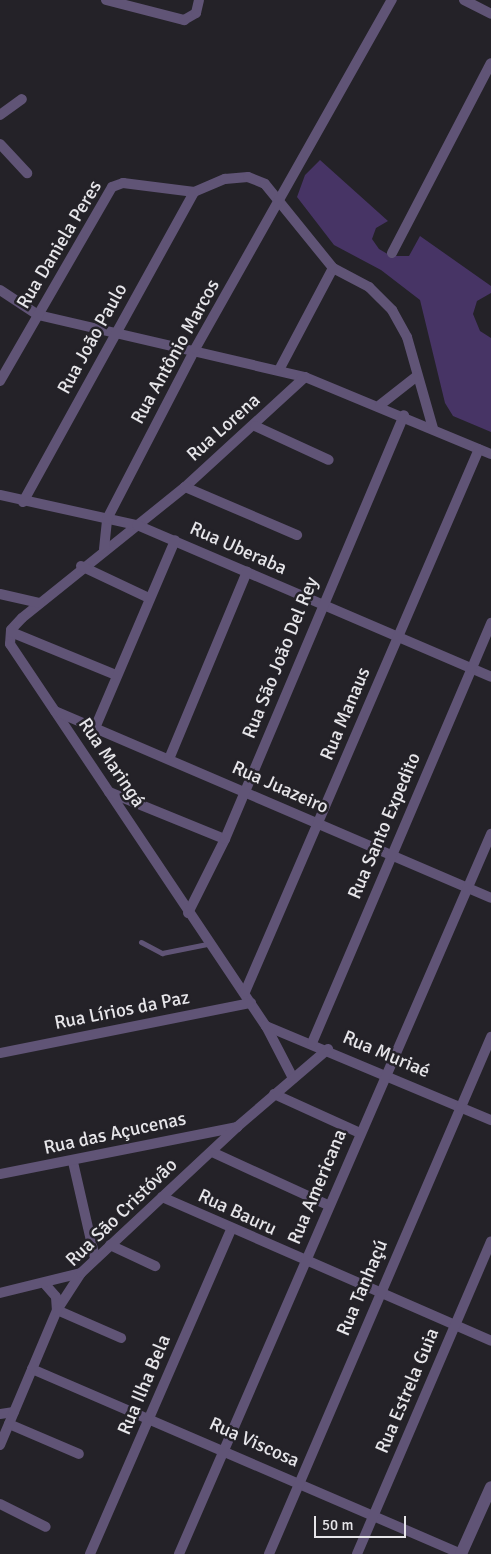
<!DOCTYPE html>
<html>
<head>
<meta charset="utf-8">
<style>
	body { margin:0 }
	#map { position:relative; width:491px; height:1554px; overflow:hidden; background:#242228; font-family:Signika,sans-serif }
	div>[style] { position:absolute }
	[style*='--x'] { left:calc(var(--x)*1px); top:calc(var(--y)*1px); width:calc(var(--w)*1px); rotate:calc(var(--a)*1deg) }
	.green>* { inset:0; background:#473465 }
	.service>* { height:5px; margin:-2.5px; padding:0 2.5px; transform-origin:2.5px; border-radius:2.5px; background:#605476 }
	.minor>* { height:10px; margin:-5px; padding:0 5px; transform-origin:5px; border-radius:5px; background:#605476 }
	.tertiary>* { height:12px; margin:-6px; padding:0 6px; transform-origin:6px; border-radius:6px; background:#605476 }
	span { translate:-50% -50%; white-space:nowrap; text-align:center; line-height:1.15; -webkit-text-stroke:5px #242228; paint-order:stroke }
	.street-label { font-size:19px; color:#e6e5e9 }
	.scale { position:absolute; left:314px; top:1516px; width:92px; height:22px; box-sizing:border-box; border:2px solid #e6e5e9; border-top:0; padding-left:6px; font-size:15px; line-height:18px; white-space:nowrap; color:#e6e5e9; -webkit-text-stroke:4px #242228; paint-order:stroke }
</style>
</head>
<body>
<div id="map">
	<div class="green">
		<i style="clip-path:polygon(320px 160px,388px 221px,376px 228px,372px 239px,379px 249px,391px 256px,409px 256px,420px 236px,491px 286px,491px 293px,477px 301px,473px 314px,480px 331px,491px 338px,491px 432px,453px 416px,445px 403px,420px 300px,381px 270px,334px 245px,297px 197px,305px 175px)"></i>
	</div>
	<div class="service">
		<i style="--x:141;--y:942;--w:24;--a:28"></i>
		<i style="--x:162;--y:953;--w:51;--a:-11.3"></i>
	</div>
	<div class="minor">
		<i style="--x:106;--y:0;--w:81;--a:14.4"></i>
		<i style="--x:184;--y:20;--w:14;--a:-30"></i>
		<i style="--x:196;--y:13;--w:13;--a:-77"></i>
		<i style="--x:464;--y:0;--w:30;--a:27"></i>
		<i style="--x:0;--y:115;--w:27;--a:-36"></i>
		<i style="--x:0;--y:144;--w:40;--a:47"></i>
		<i style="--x:392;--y:253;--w:214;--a:-62.5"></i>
		<i style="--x:0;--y:290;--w:45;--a:33.3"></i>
		<i style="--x:38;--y:315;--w:274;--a:13.1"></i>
		<i style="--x:305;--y:377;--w:201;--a:22.5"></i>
		<i style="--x:279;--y:370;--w:115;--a:-62.1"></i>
		<i style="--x:305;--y:377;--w:163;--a:137.5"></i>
		<i style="--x:185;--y:487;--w:209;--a:141.2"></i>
		<i style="--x:22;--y:618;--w:16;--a:133"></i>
		<i style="--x:11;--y:630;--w:14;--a:94"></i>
		<i style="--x:10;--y:644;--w:460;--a:56.2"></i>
		<i style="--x:266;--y:1026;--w:244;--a:22.7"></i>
		<i style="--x:0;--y:381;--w:224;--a:-60"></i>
		<i style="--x:112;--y:187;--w:12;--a:-20"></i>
		<i style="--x:123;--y:183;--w:72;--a:7.2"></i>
		<i style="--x:194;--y:192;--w:34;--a:-23"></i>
		<i style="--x:225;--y:179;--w:23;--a:-5"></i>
		<i style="--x:248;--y:177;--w:18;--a:22"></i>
		<i style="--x:265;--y:184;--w:108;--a:51"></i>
		<i style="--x:333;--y:268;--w:41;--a:27.8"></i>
		<i style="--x:369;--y:287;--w:33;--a:45"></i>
		<i style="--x:392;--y:310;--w:31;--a:61"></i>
		<i style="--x:407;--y:337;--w:95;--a:74.1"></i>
		<i style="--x:380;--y:405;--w:47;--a:-38.1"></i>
		<i style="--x:255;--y:426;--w:81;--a:24.7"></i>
		<i style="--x:185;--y:487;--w:122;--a:23.2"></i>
		<i style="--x:0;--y:495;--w:140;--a:12.4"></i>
		<i style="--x:137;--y:525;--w:385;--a:23.2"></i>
		<i style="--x:23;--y:502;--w:354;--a:-61.1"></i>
		<i style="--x:104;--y:549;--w:30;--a:-84"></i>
		<i style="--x:107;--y:519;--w:191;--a:-62.6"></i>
		<i style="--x:195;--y:349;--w:401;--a:-60.6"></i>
		<i style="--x:81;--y:566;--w:75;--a:25.2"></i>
		<i style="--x:0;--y:594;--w:41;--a:12.7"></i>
		<i style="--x:11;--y:632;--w:113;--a:22.3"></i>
		<i style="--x:55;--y:711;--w:474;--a:23.2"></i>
		<i style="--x:95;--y:728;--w:204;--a:-66.9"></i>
		<i style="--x:169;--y:759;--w:203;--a:-67.4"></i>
		<i style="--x:109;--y:792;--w:125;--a:22.1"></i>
		<i style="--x:188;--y:913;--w:83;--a:-63.4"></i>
		<i style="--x:225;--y:839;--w:460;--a:-67.1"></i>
		<i style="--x:245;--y:992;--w:591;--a:-66.69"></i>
		<i style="--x:266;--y:1026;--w:59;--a:62.6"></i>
		<i style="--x:312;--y:1043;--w:457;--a:-66.9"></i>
		<i style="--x:0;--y:1053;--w:256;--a:-11.3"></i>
		<i style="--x:274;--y:1094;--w:94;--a:24.4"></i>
		<i style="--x:212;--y:1152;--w:128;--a:24.6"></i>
		<i style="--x:73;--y:1162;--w:98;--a:77.1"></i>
		<i style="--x:0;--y:1174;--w:242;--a:-11.2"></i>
		<i style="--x:162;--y:1197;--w:359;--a:23.6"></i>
		<i style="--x:110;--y:1245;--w:50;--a:25"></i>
		<i style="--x:44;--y:1283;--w:18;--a:49"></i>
		<i style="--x:56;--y:1297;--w:13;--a:86"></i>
		<i style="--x:0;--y:1293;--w:83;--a:-13.9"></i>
		<i style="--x:57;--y:1310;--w:70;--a:23.6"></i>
		<i style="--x:32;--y:1369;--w:467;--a:23.3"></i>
		<i style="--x:0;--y:1414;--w:14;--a:-8"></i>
		<i style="--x:9;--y:1424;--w:76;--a:23.2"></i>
		<i style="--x:0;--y:1445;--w:147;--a:-67.1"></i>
		<i style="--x:57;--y:1310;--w:44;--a:-57"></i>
		<i style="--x:81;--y:1273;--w:214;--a:-43.1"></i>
		<i style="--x:237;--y:1127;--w:120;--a:-40.6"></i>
		<i style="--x:0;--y:1504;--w:51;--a:26.6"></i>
		<i style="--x:90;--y:1554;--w:353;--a:-66.5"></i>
		<i style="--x:179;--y:1554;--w:785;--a:-66.57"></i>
		<i style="--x:269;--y:1554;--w:563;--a:-66.76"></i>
		<i style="--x:357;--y:1554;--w:340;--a:-66.8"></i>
	</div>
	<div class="tertiary">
		<i style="--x:461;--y:1554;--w:73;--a:-65.9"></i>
	</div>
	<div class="street-label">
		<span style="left:60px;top:245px;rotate:-59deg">Rua Daniela Peres</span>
		<span style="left:93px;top:339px;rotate:-61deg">Rua João Paulo</span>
		<span style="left:176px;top:352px;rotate:-61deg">Rua Antônio Marcos</span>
		<span style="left:224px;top:428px;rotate:-42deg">Rua Lorena</span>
		<span style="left:238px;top:549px;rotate:24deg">Rua Uberaba</span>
		<span style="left:281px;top:658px;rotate:-68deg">Rua São João Del Rey</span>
		<span style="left:346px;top:714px;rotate:-67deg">Rua Manaus</span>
		<span style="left:111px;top:763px;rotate:56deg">Rua Maringá</span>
		<span style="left:280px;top:788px;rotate:24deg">Rua Juazeiro</span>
		<span style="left:385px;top:826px;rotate:-67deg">Rua Santo Expedito</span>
		<span style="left:122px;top:1011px;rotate:-11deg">Rua Lírios da Paz</span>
		<span style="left:386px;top:1055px;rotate:23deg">Rua Muriaé</span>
		<span style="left:115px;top:1134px;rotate:-12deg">Rua das Açucenas</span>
		<span style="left:318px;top:1187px;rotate:-67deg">Rua Americana</span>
		<span style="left:122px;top:1213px;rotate:-44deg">Rua São Cristóvão</span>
		<span style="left:237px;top:1213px;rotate:25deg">Rua Bauru</span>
		<span style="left:363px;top:1288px;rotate:-67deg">Rua Tanhaçú</span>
		<span style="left:145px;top:1385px;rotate:-67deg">Rua Ilha Bela</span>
		<span style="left:408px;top:1391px;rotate:-67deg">Rua Estrela Guia</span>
		<span style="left:254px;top:1443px;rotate:24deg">Rua Viscosa</span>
	</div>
	<div class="scale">50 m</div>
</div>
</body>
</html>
